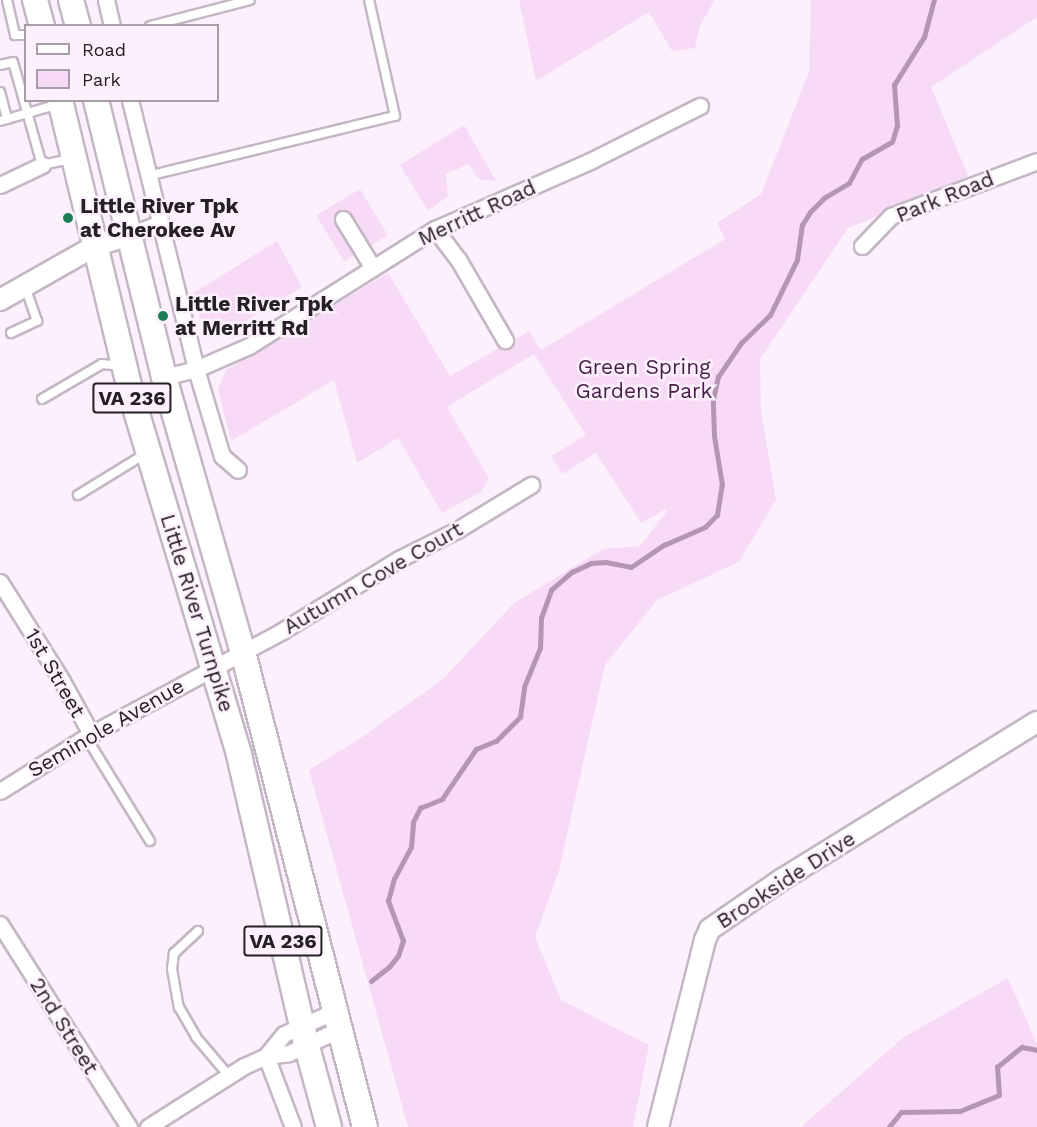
<!DOCTYPE html>
<html>
<head>
<meta charset="utf-8">
<style>
	body { margin:0 }
	#map { position:relative; width:1037px; height:1127px; overflow:hidden; background:#fdf0fd; font-family:"Work Sans",sans-serif }
	div>[style] { position:absolute }
	[style*='--x'] { left:calc(var(--x)*1px); top:calc(var(--y)*1px); width:calc(var(--w)*1px); rotate:calc(var(--a)*1deg) }
	.green>* { inset:0; background:#f7dbf6; transform-origin:0 0 }
	.stream>* { height:4.5px; margin:-2.25px; padding:0 2.25px; transform-origin:2.25px; border-radius:2.25px; background:#b595b5 }
	.roads { filter:drop-shadow(2px 0 #c4b7c4) drop-shadow(-2px 0 #c4b7c4) drop-shadow(0 2px #c4b7c4) drop-shadow(0 -2px #c4b7c4) }
	.service>* { height:8px; margin:-4px; padding:0 4px; transform-origin:4px; border-radius:4px; background:#fff }
	.minor>* { height:15px; margin:-7.5px; padding:0 7.5px; transform-origin:7.5px; border-radius:7.5px; background:#fff }
	.tertiary>* { height:20px; margin:-10px; padding:0 10px; transform-origin:10px; border-radius:10px; background:#fff }
	.primary>* { height:24px; margin:-12px; padding:0 12px; transform-origin:12px; border-radius:12px; background:#fff }
	.dots>* { width:16px; height:16px; translate:-50% -50%; box-sizing:border-box; border:3px solid #fdf0fd; border-radius:50% }
	span { translate:-50% -50%; white-space:nowrap; text-align:center; line-height:1.15; -webkit-text-stroke:5px #fdf0fd; paint-order:stroke }
	.shield-label span { padding:2px 4px; background:#fdf0fd; border:2px solid; border-radius:4px; -webkit-text-stroke-width:0 }
	.shield-label { font-size:20px; color:#252025; font-weight:700 }
	.street-label { font-size:21px; color:#252025 }
	.poi-label { font-size:21px; color:#252025; font-weight:700 }
	.left { translate:0 -50%; text-align:left }
	.park-label { font-size:21px; color:#461d47 }
	.legend { position:absolute; left:24px; top:24px; width:195px; height:78px; box-sizing:border-box; background:#fdf0fd; border:2px solid #a79da7; margin:0; padding:8px 10px; list-style:none; font-size:18px; color:#252025 }
	.legend li { display:flex; align-items:center; gap:12px; height:30px }
	.legend b { width:30px; border:2px solid #a79da7 }
</style>
</head>
<body>
<div id="map">
	<div class="green">
		<i style="clip-path:polygon(519px 0,715px 0,700px 25px,695px 48px,672px 51px,649px 12px,536px 81px)"></i>
		<i style="clip-path:polygon(811px 0,1037px 0,1037px 17px,931px 87px,969px 178px,848px 228px,760px 359px,761px 412px,776px 500px,739px 562px,657px 600px,605px 665px,559px 871px,535px 937px,561px 1000px,649px 1045px,633px 1127px,408px 1127px,309px 770px,359px 739px,443px 679px,514px 603px,603px 549px,640px 546px,667px 511px,666px 509px,641px 523px,596px 453px,562px 474px,551px 456px,586px 435px,534px 354px,447px 407px,489px 478px,482px 491px,442px 513px,398px 438px,357px 463px,334px 380px,231px 441px,218px 389px,226px 370px,388px 273px,450px 376px,529px 331px,541px 350px,725px 239px,717px 223px,761px 194px,809px 72px)"></i>
		<i style="clip-path:polygon(464px 125px,496px 181px,478px 179px,469px 164px,446px 174px,448px 196px,428px 211px,400px 165px)"></i>
		<i style="left:360px;top:189px;width:54px;height:51px;rotate:59deg"></i>
		<i style="clip-path:polygon(277px 241px,302px 287px,226px 333px,203px 326px,192px 294px)"></i>
		<i style="clip-path:polygon(1008px 978px,1037px 1044px,1037px 1127px,801px 1127px,904px 1037px)"></i>
	</div>
	<div class="stream">
		<i style="--x:371;--y:981;--w:23;--a:-38"></i>
		<i style="--x:389;--y:967;--w:14;--a:-51"></i>
		<i style="--x:398;--y:956;--w:16;--a:-72"></i>
		<i style="--x:403;--y:941;--w:43;--a:-110.6"></i>
		<i style="--x:388;--y:901;--w:23;--a:-75"></i>
		<i style="--x:394;--y:879;--w:36;--a:-62"></i>
		<i style="--x:411;--y:847;--w:25;--a:-85"></i>
		<i style="--x:413;--y:822;--w:16;--a:-63"></i>
		<i style="--x:420;--y:808;--w:24;--a:-22"></i>
		<i style="--x:442;--y:799;--w:60;--a:-55.8"></i>
		<i style="--x:476;--y:749;--w:22;--a:-22"></i>
		<i style="--x:496;--y:741;--w:34;--a:-45"></i>
		<i style="--x:520;--y:717;--w:30;--a:-82"></i>
		<i style="--x:524;--y:687;--w:42;--a:-67.7"></i>
		<i style="--x:540;--y:648;--w:30;--a:-88"></i>
		<i style="--x:541;--y:618;--w:30;--a:-70"></i>
		<i style="--x:551;--y:590;--w:28;--a:-41"></i>
		<i style="--x:572;--y:572;--w:21;--a:-25"></i>
		<i style="--x:591;--y:563;--w:15;--a:-4"></i>
		<i style="--x:606;--y:562;--w:25;--a:11"></i>
		<i style="--x:631;--y:567;--w:40;--a:-34"></i>
		<i style="--x:664;--y:545;--w:45;--a:-23.7"></i>
		<i style="--x:705;--y:527;--w:17;--a:-45"></i>
		<i style="--x:717;--y:515;--w:30;--a:-81"></i>
		<i style="--x:722;--y:485;--w:50;--a:-99.3"></i>
		<i style="--x:714;--y:436;--w:36;--a:-92"></i>
		<i style="--x:713;--y:400;--w:24;--a:-78"></i>
		<i style="--x:718;--y:377;--w:41;--a:-55.9"></i>
		<i style="--x:741;--y:343;--w:40;--a:-44"></i>
		<i style="--x:770;--y:315;--w:61;--a:-63.9"></i>
		<i style="--x:797;--y:260;--w:35;--a:-82"></i>
		<i style="--x:802;--y:225;--w:15;--a:-58"></i>
		<i style="--x:810;--y:212;--w:20;--a:-45"></i>
		<i style="--x:824;--y:198;--w:29;--a:-31"></i>
		<i style="--x:849;--y:183;--w:27;--a:-62"></i>
		<i style="--x:862;--y:159;--w:34;--a:-30"></i>
		<i style="--x:892;--y:142;--w:17;--a:-73"></i>
		<i style="--x:897;--y:126;--w:41;--a:-94.2"></i>
		<i style="--x:894;--y:85;--w:57;--a:-58"></i>
		<i style="--x:924;--y:37;--w:38;--a:-75"></i>
		<i style="--x:889;--y:1127;--w:19;--a:-51"></i>
		<i style="--x:901;--y:1112;--w:59;--a:-1"></i>
		<i style="--x:960;--y:1111;--w:42;--a:-22.3"></i>
		<i style="--x:999;--y:1095;--w:28;--a:-94"></i>
		<i style="--x:997;--y:1067;--w:32;--a:-39"></i>
		<i style="--x:1022;--y:1047;--w:15;--a:11"></i>
	</div>
	<div class="roads">
		<div class="service">
			<i style="--x:7;--y:0;--w:36;--a:77"></i>
			<i style="--x:15;--y:35;--w:11;--a:0"></i>
			<i style="--x:150;--y:26;--w:103;--a:-14.6"></i>
			<i style="--x:0;--y:65;--w:13;--a:-13"></i>
			<i style="--x:13;--y:62;--w:107;--a:74.3"></i>
			<i style="--x:42;--y:165;--w:29;--a:-12"></i>
			<i style="--x:0;--y:92;--w:28;--a:75"></i>
			<i style="--x:0;--y:121;--w:61;--a:-16.1"></i>
			<i style="--x:148;--y:176;--w:254;--a:-13.7"></i>
			<i style="--x:395;--y:116;--w:119;--a:-102.6"></i>
			<i style="--x:11;--y:333;--w:29;--a:-25"></i>
			<i style="--x:37;--y:321;--w:36;--a:-109"></i>
			<i style="--x:42;--y:399;--w:69;--a:-30.3"></i>
			<i style="--x:102;--y:364;--w:18;--a:6"></i>
			<i style="--x:78;--y:495;--w:79;--a:-31.5"></i>
			<i style="--x:86;--y:737;--w:122;--a:58.4"></i>
			<i style="--x:198;--y:931;--w:33;--a:137"></i>
			<i style="--x:174;--y:953;--w:16;--a:97"></i>
			<i style="--x:172;--y:969;--w:39;--a:80"></i>
			<i style="--x:179;--y:1007;--w:34;--a:60"></i>
			<i style="--x:196;--y:1037;--w:51;--a:49.8"></i>
		</div>
		<div class="minor">
			<i style="--x:106;--y:0;--w:27;--a:77"></i>
			<i style="--x:130;--y:100;--w:277;--a:76.2"></i>
			<i style="--x:196;--y:369;--w:91;--a:73.4"></i>
			<i style="--x:222;--y:456;--w:21;--a:41"></i>
			<i style="--x:0;--y:185;--w:47;--a:-25.5"></i>
			<i style="--x:343;--y:219;--w:57;--a:58.5"></i>
			<i style="--x:435;--y:229;--w:38;--a:53"></i>
			<i style="--x:458;--y:259;--w:94;--a:59.9"></i>
			<i style="--x:129;--y:235;--w:33;--a:-21"></i>
			<i style="--x:862;--y:246;--w:42;--a:-46"></i>
			<i style="--x:891;--y:216;--w:156;--a:-20.6"></i>
			<i style="--x:164;--y:377;--w:33;--a:-14"></i>
			<i style="--x:196;--y:369;--w:58;--a:-23.5"></i>
			<i style="--x:249;--y:346;--w:220;--a:-32.2"></i>
			<i style="--x:435;--y:229;--w:169;--a:-23.7"></i>
			<i style="--x:590;--y:161;--w:123;--a:-26.6"></i>
			<i style="--x:0;--y:582;--w:117;--a:57.9"></i>
			<i style="--x:62;--y:681;--w:60;--a:61.3"></i>
			<i style="--x:0;--y:791;--w:107;--a:-32.1"></i>
			<i style="--x:91;--y:734;--w:217;--a:-28.3"></i>
			<i style="--x:282;--y:631;--w:137;--a:-31.6"></i>
			<i style="--x:399;--y:559;--w:65;--a:-26.6"></i>
			<i style="--x:457;--y:530;--w:87;--a:-31.3"></i>
			<i style="--x:0;--y:924;--w:241;--a:57.6"></i>
			<i style="--x:266;--y:1056;--w:28;--a:-51"></i>
			<i style="--x:284;--y:1034;--w:56;--a:-24.3"></i>
			<i style="--x:266;--y:1056;--w:76;--a:69.2"></i>
			<i style="--x:148;--y:1127;--w:114;--a:-32.4"></i>
			<i style="--x:244;--y:1066;--w:24;--a:-24"></i>
			<i style="--x:266;--y:1056;--w:23;--a:-7"></i>
			<i style="--x:289;--y:1053;--w:56;--a:-25.2"></i>
		</div>
		<div class="tertiary">
			<i style="--x:0;--y:300;--w:109;--a:-29.6"></i>
			<i style="--x:95;--y:246;--w:36;--a:-18"></i>
			<i style="--x:658;--y:1127;--w:193;--a:-75.9"></i>
			<i style="--x:705;--y:940;--w:12;--a:-66"></i>
			<i style="--x:710;--y:929;--w:86;--a:-34.6"></i>
			<i style="--x:781;--y:880;--w:301;--a:-31.7"></i>
		</div>
		<div class="primary">
			<i style="--x:35;--y:0;--w:27;--a:75"></i>
			<i style="--x:71;--y:0;--w:27;--a:75"></i>
			<i style="--x:60;--y:100;--w:302;--a:76.4"></i>
			<i style="--x:131;--y:394;--w:377;--a:73.3"></i>
			<i style="--x:239;--y:755;--w:296;--a:76.9"></i>
			<i style="--x:306;--y:1043;--w:87;--a:74.7"></i>
			<i style="--x:96;--y:100;--w:285;--a:76.2"></i>
			<i style="--x:164;--y:377;--w:286;--a:74"></i>
			<i style="--x:243;--y:652;--w:490;--a:75.6"></i>
		</div>
	</div>
	<div class="dots">
		<i style="left:68px;top:218px;background:#1d7d55"></i>
		<i style="left:163px;top:316px;background:#1d7d55"></i>
	</div>
	<div class="shield-label">
		<span style="left:132px;top:398px">VA 236</span>
		<span style="left:283px;top:941px">VA 236</span>
	</div>
	<div class="street-label">
		<span style="left:945px;top:197px;rotate:-22deg">Park Road</span>
		<span style="left:477px;top:213px;rotate:-25deg">Merritt Road</span>
		<span style="left:373px;top:578px;rotate:-30deg">Autumn Cove Court</span>
		<span style="left:197px;top:613px;rotate:73deg">Little River Turnpike</span>
		<span style="left:55px;top:673px;rotate:60deg">1st Street</span>
		<span style="left:106px;top:728px;rotate:-30deg">Seminole Avenue</span>
		<span style="left:786px;top:880px;rotate:-33deg">Brookside Drive</span>
		<span style="left:64px;top:1026px;rotate:58deg">2nd Street</span>
	</div>
	<div class="poi-label">
		<span class="left" style="left:80px;top:218px">Little River Tpk<br>at Cherokee Av</span>
		<span class="left" style="left:175px;top:316px">Little River Tpk<br>at Merritt Rd</span>
	</div>
	<div class="park-label">
		<span style="left:644px;top:379px">Green Spring<br>Gardens Park</span>
	</div>
	<ul class="legend">
	<li><b style="height:8px;background:#fff"></b>Road</li>
	<li><b style="height:16px;background:#f7dbf6"></b>Park</li>
	</ul>
</div>
</body>
</html>
